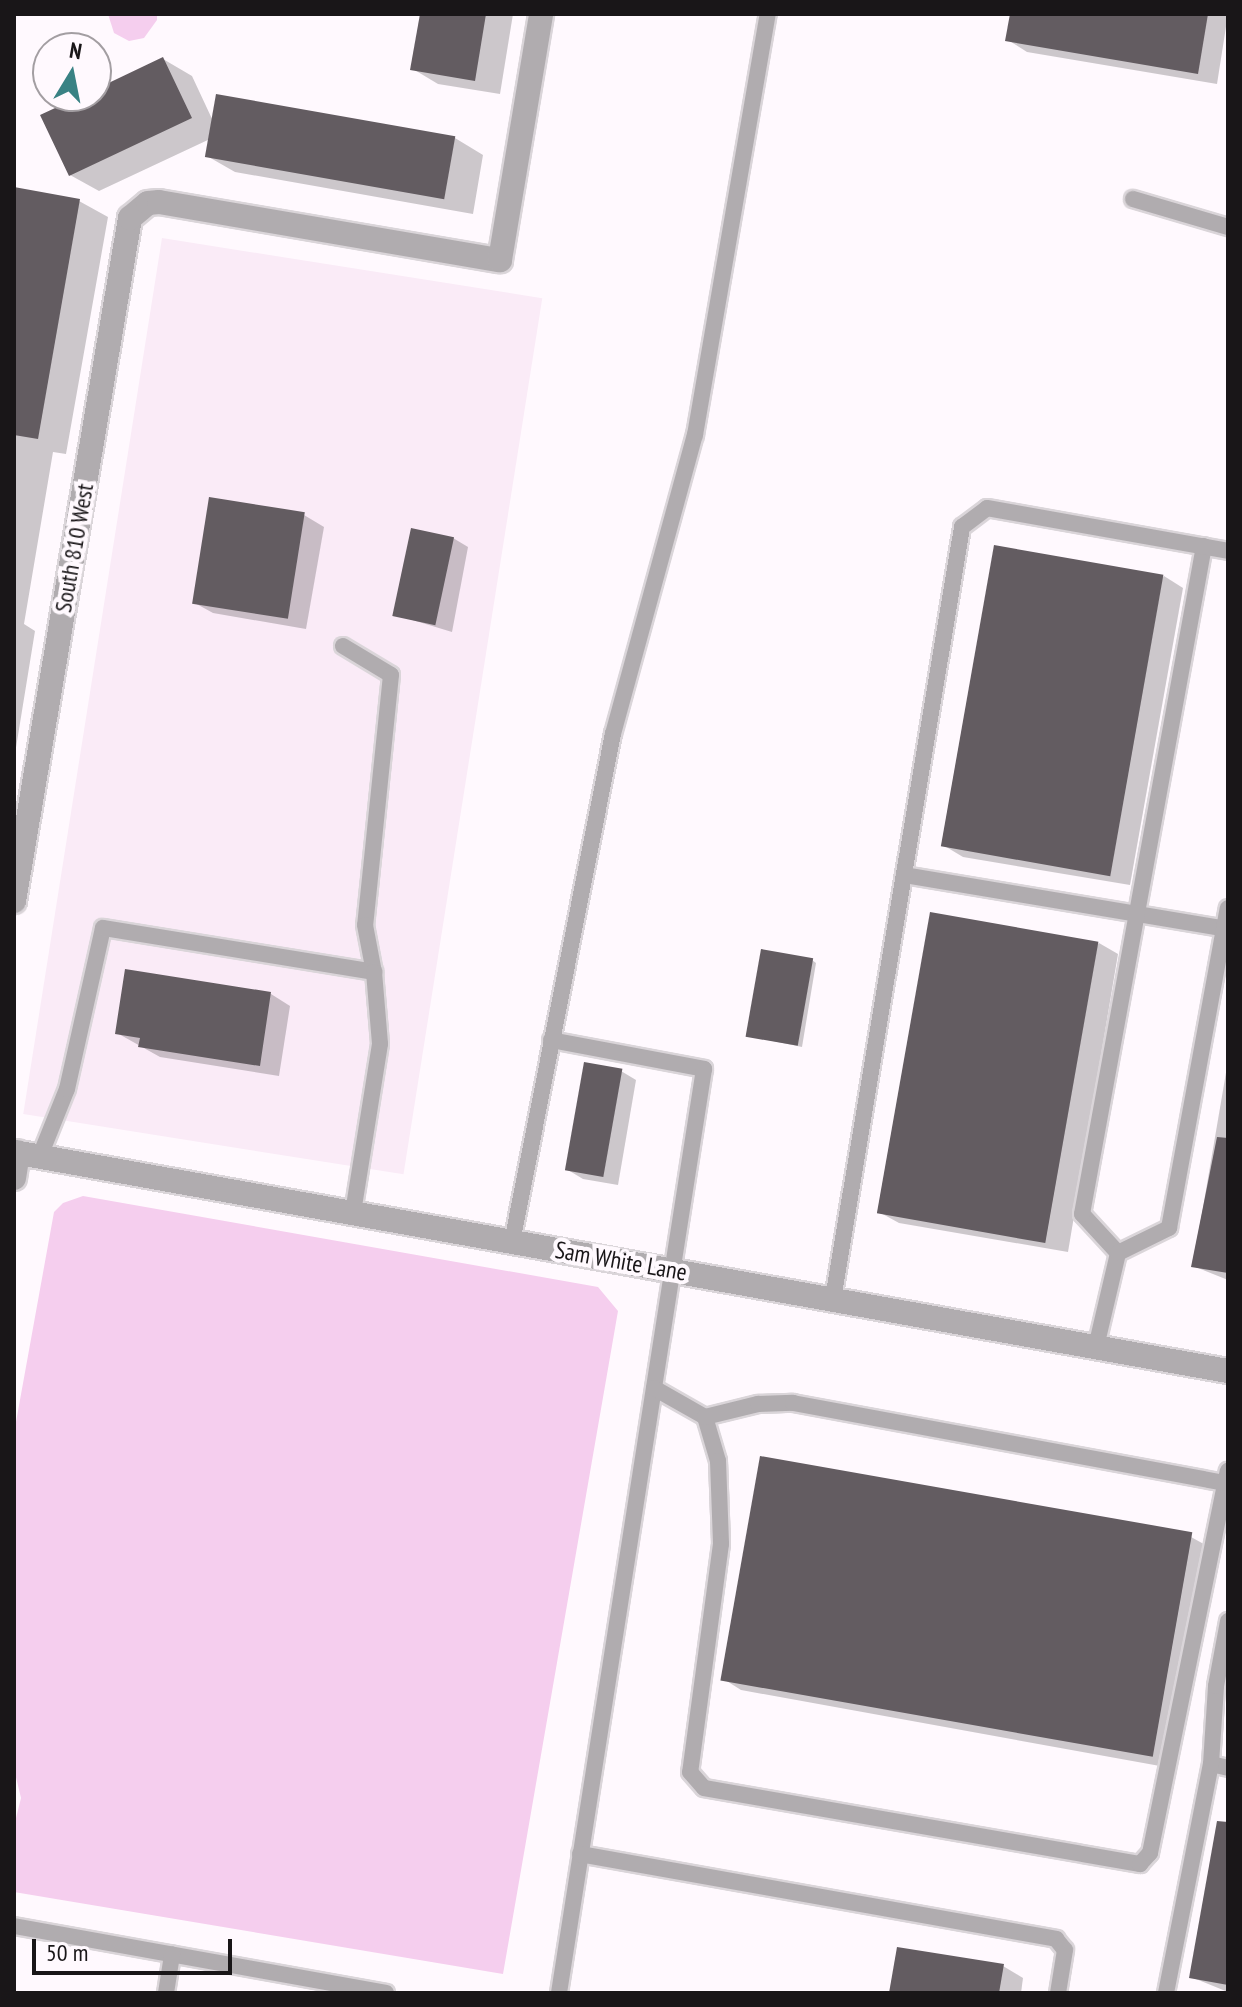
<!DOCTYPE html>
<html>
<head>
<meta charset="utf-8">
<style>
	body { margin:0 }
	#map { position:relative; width:1242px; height:2007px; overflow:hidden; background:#fff9fe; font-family:"PT Sans Narrow",sans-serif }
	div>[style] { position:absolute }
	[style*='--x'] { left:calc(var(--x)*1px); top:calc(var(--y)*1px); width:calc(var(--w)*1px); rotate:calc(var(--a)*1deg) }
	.built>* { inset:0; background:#faebf7; transform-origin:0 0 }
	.green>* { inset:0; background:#f5ceee }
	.shadow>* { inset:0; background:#0003 }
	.building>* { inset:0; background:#635c61; transform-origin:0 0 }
	.roads { filter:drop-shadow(2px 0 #dad5d9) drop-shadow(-2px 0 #dad5d9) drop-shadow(0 2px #dad5d9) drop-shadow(0 -2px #dad5d9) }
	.service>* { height:16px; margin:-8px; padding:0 8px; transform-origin:8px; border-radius:8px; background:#b0acaf }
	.minor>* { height:24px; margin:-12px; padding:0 12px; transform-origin:12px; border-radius:12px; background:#b0acaf }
	.tertiary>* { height:24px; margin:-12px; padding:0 12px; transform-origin:12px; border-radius:12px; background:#b0acaf }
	span { translate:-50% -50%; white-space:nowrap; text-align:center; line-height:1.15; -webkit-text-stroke:8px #fff9fe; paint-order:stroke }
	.street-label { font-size:24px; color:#191618 }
	.frame { position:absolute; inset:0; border:16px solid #191618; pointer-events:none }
	.north { position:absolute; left:32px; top:32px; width:80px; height:80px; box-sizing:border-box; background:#fff9fe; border:2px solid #a39ea2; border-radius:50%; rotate:10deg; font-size:22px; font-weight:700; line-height:32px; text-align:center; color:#191618 }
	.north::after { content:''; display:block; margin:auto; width:28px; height:36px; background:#398284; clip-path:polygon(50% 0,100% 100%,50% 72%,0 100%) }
	.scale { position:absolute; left:32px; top:1939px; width:200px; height:36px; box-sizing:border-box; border:4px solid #191618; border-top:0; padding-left:10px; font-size:24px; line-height:28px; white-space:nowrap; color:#191618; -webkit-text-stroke:6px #fff9fe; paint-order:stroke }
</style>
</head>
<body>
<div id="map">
	<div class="built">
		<i style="left:162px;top:238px;width:385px;height:887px;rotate:9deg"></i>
	</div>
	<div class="green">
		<i style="clip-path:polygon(108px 14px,157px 14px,157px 20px,144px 38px,129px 41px,114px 33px)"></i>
		<i style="clip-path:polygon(83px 1196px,598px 1287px,618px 1311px,503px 1974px,14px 1892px,14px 1826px,21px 1798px,14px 1769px,14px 1433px,54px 1212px,63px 1203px)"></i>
	</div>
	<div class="shadow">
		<i style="clip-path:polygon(422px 14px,513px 14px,500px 94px,438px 84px,413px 69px)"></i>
		<i style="clip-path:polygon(1012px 14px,1228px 14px,1217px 84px,1027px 52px,1008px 40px)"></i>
		<i style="clip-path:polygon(163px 59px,192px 76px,213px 121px,217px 96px,455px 138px,483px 155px,473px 214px,235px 172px,207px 156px,210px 139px,99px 191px,70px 175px,85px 96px,96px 96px,96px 91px)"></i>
		<i style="clip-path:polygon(79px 201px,108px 217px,66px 454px,53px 452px,24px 624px,35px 631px,14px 760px,14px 207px)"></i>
		<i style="clip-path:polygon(304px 515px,324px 527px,306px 629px,213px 613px,193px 602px)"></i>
		<i style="clip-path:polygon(453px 538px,468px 547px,452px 632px,396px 615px)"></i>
		<i style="clip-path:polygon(1164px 576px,1183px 588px,1130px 885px,963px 857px,943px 845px)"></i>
		<i style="clip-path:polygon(1099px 943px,1118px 954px,1068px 1252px,899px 1223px,879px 1212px)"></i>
		<i style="clip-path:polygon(812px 960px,816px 963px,802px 1047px,748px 1036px)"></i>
		<i style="clip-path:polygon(271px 994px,290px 1006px,279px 1076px,160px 1057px,117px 1033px)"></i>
		<i style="clip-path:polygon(1228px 1061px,1228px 1280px,1193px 1266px)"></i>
		<i style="clip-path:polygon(621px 1071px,636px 1080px,618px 1185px,583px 1179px,568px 1170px)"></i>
		<i style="clip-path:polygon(1191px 1537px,1211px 1548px,1171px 1768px,741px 1690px,722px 1678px)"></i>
		<i style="clip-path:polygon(1228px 1852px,1228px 1992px,1191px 1977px)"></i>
		<i style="clip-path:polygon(1003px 1966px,1023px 1978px,1021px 1993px,891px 1993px)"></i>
	</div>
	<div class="building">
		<i style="clip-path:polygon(420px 14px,486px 14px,475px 81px,410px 70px)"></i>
		<i style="clip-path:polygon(1010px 14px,1208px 14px,1198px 74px,1005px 41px)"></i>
		<i style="clip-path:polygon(163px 57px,192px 118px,69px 176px,40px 115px,81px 96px,96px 96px,96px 89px)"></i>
		<i style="left:216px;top:94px;width:243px;height:64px;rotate:10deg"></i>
		<i style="clip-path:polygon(14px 187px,80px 199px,38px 439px,14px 435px)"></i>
		<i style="left:209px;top:497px;width:97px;height:108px;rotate:9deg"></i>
		<i style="left:411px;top:528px;width:44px;height:90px;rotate:12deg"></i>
		<i style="left:994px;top:545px;width:172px;height:306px;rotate:10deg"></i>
		<i style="left:930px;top:912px;width:171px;height:306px;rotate:10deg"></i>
		<i style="left:761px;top:949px;width:53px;height:89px;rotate:10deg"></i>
		<i style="clip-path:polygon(125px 969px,271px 992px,260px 1066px,138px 1047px,140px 1038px,115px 1034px)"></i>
		<i style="left:584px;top:1062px;width:39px;height:110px;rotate:10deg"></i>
		<i style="clip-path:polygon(1217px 1137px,1228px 1138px,1228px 1273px,1191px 1267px)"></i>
		<i style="left:760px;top:1456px;width:439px;height:228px;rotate:10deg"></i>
		<i style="clip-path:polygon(1217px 1821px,1228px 1822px,1228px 1985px,1189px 1978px)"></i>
		<i style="clip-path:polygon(897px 1947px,1004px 1964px,999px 1993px,889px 1993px)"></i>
	</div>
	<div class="roads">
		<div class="service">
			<i style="--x:1133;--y:199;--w:99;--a:16.4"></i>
			<i style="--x:343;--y:646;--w:56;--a:31.1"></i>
			<i style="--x:391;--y:675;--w:251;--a:95.9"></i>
			<i style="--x:365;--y:925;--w:48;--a:79.2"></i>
			<i style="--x:904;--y:875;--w:328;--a:9.5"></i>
			<i style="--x:551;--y:1040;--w:156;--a:10.7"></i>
			<i style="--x:704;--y:1069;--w:935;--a:98.92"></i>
			<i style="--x:40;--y:1156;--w:72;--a:-68.1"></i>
			<i style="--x:67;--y:1089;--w:165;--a:-77.4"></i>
			<i style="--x:103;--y:928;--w:275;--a:9.2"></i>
			<i style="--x:374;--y:972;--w:72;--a:85.2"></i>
			<i style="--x:380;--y:1044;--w:171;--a:99.1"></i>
			<i style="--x:512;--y:1242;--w:518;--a:-78.76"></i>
			<i style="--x:613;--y:734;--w:310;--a:-74.7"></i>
			<i style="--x:695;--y:435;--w:427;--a:-80.2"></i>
			<i style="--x:1118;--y:1253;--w:53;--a:-132.7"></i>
			<i style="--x:1082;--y:1214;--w:679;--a:-79.65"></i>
			<i style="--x:833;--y:1299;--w:783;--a:-80.51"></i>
			<i style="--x:962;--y:527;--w:31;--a:-37"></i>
			<i style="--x:987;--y:508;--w:245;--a:10.1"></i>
			<i style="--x:1096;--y:1347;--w:97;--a:-76.8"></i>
			<i style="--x:1118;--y:1253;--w:57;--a:-26.1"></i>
			<i style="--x:1169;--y:1228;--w:325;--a:-79.6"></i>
			<i style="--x:654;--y:1388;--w:59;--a:29.6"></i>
			<i style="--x:705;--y:1417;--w:46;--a:73.5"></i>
			<i style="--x:718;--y:1461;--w:83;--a:87.9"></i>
			<i style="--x:721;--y:1544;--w:230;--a:97.7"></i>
			<i style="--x:690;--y:1772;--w:21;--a:49"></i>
			<i style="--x:704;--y:1788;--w:443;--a:9.9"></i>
			<i style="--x:1140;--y:1864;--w:15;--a:-48"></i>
			<i style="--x:1150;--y:1853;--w:390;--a:-78.5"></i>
			<i style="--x:705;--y:1417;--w:55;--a:-13.8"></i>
			<i style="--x:758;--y:1404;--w:35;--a:-2"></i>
			<i style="--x:793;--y:1403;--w:439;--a:10.5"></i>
			<i style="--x:1211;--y:1764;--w:17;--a:13"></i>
			<i style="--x:580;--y:1854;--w:484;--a:10.1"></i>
			<i style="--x:1056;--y:1939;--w:14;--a:51"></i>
			<i style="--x:1065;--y:1950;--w:44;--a:99.2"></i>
			<i style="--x:14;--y:1926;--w:378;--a:10.2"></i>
			<i style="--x:166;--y:1993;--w:39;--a:-81"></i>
			<i style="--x:1166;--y:1993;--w:233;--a:-78.9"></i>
			<i style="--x:1211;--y:1764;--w:78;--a:-86.3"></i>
			<i style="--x:1216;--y:1686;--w:66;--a:-79.5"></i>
		</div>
		<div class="minor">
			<i style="--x:14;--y:901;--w:693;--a:-80.36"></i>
			<i style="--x:130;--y:218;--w:23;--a:-40"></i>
			<i style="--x:148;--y:203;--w:11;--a:-5"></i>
			<i style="--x:159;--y:202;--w:346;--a:9.7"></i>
			<i style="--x:500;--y:260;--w:249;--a:-80.5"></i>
			<i style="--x:14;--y:1178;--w:26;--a:-81"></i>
		</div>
		<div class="tertiary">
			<i style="--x:14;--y:1152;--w:1234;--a:10.23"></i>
		</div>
	</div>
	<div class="street-label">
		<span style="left:74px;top:548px;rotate:-80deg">South 810 West</span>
		<span style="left:621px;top:1261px;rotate:10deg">Sam White Lane</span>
	</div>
	<div class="frame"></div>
	<div class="north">N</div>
	<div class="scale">50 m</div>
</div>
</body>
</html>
